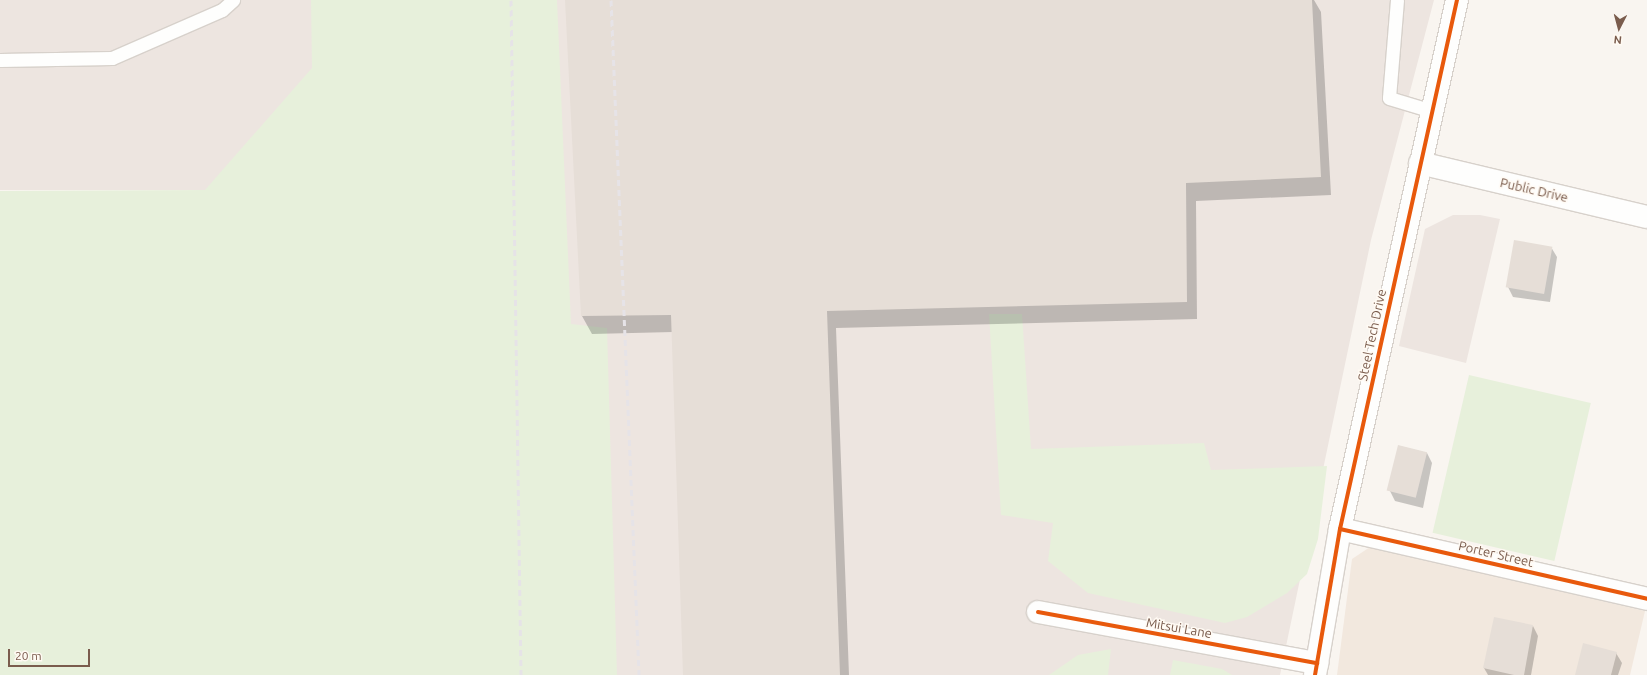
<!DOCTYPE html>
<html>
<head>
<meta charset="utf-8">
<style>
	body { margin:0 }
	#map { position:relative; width:1647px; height:675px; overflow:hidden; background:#f9f5f0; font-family:Ubuntu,sans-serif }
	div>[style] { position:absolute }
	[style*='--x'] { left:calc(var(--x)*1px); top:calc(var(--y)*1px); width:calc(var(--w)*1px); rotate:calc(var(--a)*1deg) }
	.residential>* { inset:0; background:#f2e8de }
	.industrial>* { inset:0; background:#ede5e0; transform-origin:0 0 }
	.green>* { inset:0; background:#e7f0db; transform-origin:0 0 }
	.shadow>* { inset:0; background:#0003 }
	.building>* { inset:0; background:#e6ded7; transform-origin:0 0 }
	.roads { filter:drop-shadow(1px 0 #d7d1cb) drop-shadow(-1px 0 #d7d1cb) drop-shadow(0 1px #d7d1cb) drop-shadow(0 -1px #d7d1cb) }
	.lane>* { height:13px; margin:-6.5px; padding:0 6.5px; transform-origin:6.5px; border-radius:6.5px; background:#fefefd }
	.street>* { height:22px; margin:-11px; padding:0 11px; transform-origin:11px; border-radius:11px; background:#fefefd }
	.rail>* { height:3px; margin-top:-1.5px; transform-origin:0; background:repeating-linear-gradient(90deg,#e6e3e7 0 6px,transparent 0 10px) }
	.cycleway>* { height:4px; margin:-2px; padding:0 2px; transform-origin:2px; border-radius:2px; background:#e8590c }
	span { translate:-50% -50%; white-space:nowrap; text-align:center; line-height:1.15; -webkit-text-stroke:3px #fffaf3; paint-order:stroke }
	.street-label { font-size:13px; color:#7a5c4d }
	.north { position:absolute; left:1599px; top:8px; width:40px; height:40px; -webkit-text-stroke:3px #fffaf3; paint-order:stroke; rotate:186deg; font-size:11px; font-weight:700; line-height:16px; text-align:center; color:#7a5c4d }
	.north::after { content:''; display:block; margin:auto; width:14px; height:18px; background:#7a5c4d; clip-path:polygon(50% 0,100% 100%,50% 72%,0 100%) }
	.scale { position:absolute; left:8px; top:649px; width:82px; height:18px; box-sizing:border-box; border:2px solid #7a5c4d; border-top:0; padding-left:5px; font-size:12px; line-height:14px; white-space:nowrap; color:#7a5c4d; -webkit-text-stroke:3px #fffaf3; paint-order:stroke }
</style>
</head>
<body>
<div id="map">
	<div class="residential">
		<i style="clip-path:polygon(1370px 547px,1645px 611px,1630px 675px,1337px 675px,1352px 559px)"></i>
	</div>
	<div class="industrial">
		<i style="left:0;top:0;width:326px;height:190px"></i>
		<i style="clip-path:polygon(536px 0,1434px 0,1371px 240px,1280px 675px,551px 675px)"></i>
		<i style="clip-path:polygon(1453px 215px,1480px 215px,1500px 219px,1466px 363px,1399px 346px,1425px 229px)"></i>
	</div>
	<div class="green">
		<i style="clip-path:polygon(311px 0,557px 0,571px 324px,607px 328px,617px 675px,0 675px,0 191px,205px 190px,312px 68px)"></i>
		<i style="clip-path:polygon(989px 314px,1022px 314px,1031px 449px,1204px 443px,1211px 470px,1327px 466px,1318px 539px,1307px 574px,1287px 593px,1247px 617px,1225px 623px,1088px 593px,1048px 561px,1053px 523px,1001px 515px)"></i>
		<i style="left:1469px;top:375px;width:125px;height:162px;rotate:13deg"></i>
		<i style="clip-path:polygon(1111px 649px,1108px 675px,1049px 675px,1078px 655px)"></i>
		<i style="clip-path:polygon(1173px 660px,1222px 669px,1232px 675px,1170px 675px)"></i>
	</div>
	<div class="shadow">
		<i style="clip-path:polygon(566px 0,1314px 0,1321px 12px,1331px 195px,1196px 201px,1197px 319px,836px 328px,849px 675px,684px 675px,673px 332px,592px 334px,582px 316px)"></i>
		<i style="clip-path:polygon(1551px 247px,1557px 257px,1550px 302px,1513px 297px,1508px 287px)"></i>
		<i style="clip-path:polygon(1399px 446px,1427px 453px,1432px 463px,1423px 508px,1395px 501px,1390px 491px)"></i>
		<i style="clip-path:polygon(1533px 626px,1538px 636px,1531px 675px,1488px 675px,1484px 668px)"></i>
		<i style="clip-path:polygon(1616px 653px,1622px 663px,1618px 675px,1576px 675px)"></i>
	</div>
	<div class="building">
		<i style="clip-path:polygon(565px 0,1312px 0,1321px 177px,1186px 183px,1187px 302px,827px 311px,840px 675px,683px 675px,671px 315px,581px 316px)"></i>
		<i style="left:1514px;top:240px;width:39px;height:48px;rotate:10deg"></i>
		<i style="left:1398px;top:445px;width:30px;height:47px;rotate:14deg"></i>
		<i style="clip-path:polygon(1494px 617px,1533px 625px,1524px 675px,1514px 675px,1483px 668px)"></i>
		<i style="clip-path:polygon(1583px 643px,1617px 652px,1611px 675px,1575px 675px)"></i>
	</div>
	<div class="roads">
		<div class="lane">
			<i style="--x:1397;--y:0;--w:98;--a:94.7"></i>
			<i style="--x:1389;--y:98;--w:45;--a:16.8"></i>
			<i style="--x:0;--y:60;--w:112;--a:-1"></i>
			<i style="--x:112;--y:58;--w:120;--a:-23.6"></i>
			<i style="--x:222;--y:10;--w:15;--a:-42"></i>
		</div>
		<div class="street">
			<i style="--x:1420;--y:163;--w:233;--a:13.4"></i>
			<i style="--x:1340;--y:529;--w:315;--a:12.8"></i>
			<i style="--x:1038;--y:612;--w:284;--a:10.4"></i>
			<i style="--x:1315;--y:675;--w:148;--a:-80.3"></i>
			<i style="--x:1340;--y:529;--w:542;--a:-77.53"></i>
		</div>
	</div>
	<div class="rail">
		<i style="--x:511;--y:0;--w:675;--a:89.15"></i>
		<i style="--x:611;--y:0;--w:676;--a:87.62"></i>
	</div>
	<div class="cycleway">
		<i style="--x:1340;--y:529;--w:315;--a:12.8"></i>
		<i style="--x:1038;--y:612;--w:284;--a:10.4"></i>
		<i style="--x:1315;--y:675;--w:148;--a:-80.3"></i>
		<i style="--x:1340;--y:529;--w:542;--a:-77.53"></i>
	</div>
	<div class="street-label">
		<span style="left:1534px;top:190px;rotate:13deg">Public Drive</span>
		<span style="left:1372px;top:335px;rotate:-78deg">Steel Tech Drive</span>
		<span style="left:1496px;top:554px;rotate:13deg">Porter Street</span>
		<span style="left:1179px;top:628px;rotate:10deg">Mitsui Lane</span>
	</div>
	<div class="north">N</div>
	<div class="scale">20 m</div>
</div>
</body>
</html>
